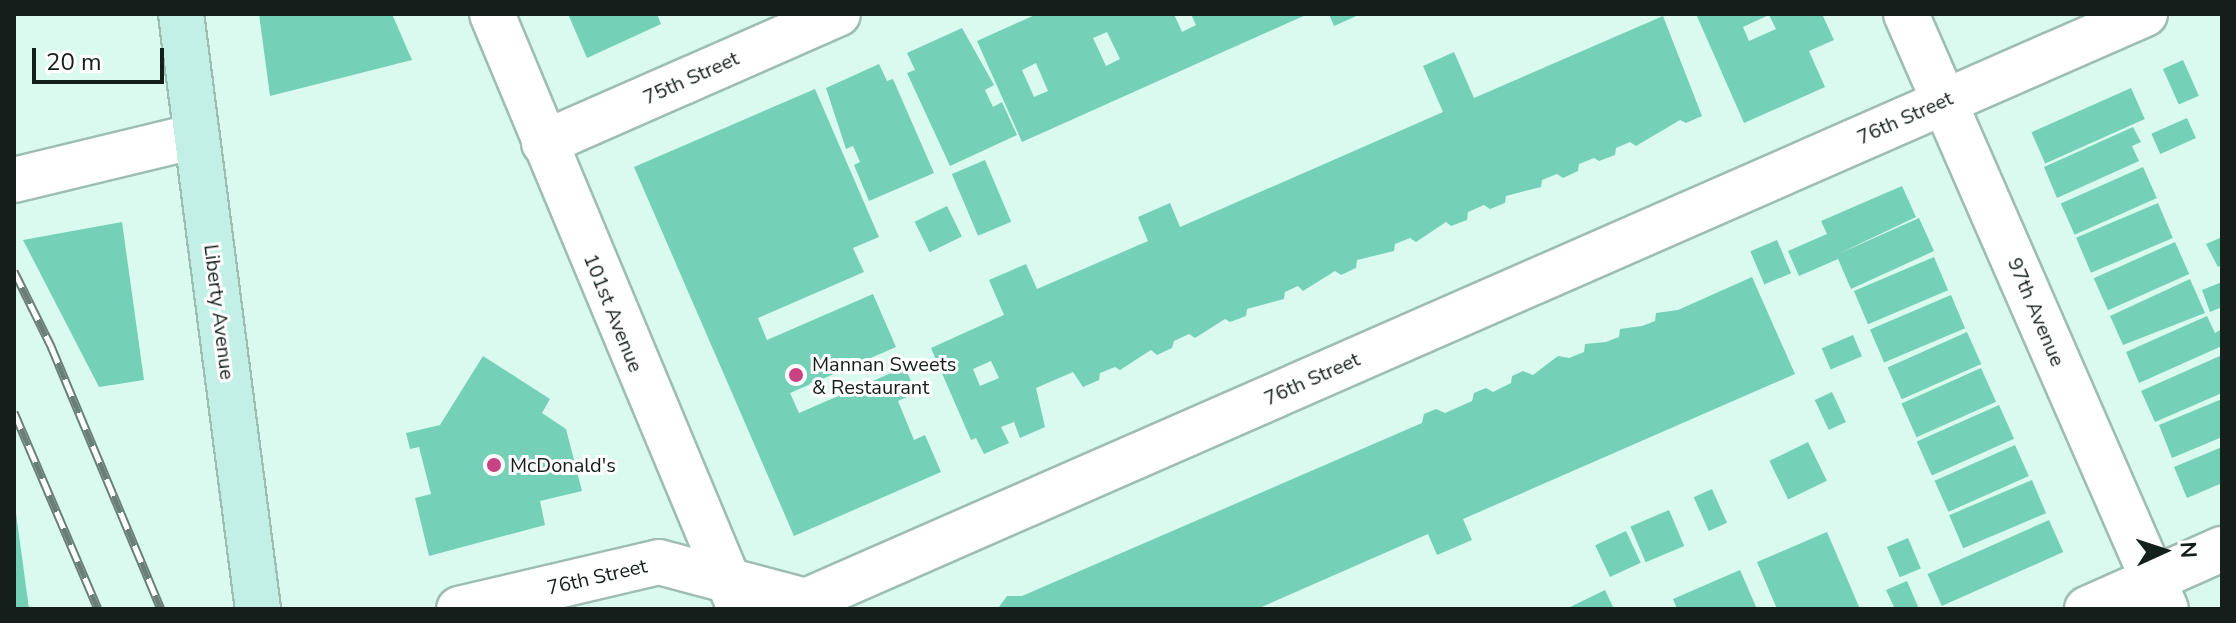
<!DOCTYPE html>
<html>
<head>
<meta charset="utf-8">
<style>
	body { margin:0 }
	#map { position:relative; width:2236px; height:623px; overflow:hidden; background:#dafaf0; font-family:"Nunito Sans",sans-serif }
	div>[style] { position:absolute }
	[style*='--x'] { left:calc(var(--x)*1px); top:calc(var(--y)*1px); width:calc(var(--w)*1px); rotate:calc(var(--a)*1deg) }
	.building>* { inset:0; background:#74d0b7; transform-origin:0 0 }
	.roads { filter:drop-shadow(2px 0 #9ebdb3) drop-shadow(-2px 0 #9ebdb3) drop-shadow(0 2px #9ebdb3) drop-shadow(0 -2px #9ebdb3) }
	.street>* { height:44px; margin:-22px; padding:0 22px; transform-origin:22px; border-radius:22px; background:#fff }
	.secondary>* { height:44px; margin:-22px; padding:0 22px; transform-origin:22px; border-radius:22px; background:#c3f0e6 }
	.rail>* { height:9px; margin-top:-4.5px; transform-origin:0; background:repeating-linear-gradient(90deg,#fff 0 18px,#6b7f79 0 36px); box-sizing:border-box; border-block:2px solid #6b7f79 }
	.dots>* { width:22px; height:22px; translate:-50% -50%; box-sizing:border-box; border:4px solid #fff; border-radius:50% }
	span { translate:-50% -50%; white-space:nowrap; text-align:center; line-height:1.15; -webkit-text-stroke:6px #fff; paint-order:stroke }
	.street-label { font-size:20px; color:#141f1c }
	.poi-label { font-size:20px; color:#141f1c }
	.left { translate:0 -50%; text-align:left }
	.frame { position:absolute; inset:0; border:16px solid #141f1c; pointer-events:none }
	.north { position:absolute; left:2124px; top:511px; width:80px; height:80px; -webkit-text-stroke:6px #fff; paint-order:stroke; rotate:87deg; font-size:22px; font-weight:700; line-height:32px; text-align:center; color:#141f1c }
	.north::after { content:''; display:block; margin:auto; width:28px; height:36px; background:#141f1c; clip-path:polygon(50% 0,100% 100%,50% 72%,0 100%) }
	.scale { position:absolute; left:32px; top:48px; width:132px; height:36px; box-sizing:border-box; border:4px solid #141f1c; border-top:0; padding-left:10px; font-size:24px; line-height:28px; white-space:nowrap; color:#141f1c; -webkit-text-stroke:6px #fff; paint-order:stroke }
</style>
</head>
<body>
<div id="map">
	<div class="building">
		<i style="clip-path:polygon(259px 14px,392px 14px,412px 60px,270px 96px)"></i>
		<i style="clip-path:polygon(568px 14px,657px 14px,661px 24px,587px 58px)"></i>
		<i style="clip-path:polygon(evenodd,1037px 14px,1174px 14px,1182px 32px,1196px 25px,1191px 14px,1308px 14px,1022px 142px,977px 41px,1037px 14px,1107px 32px,1120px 59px,1106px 66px,1093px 38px,1107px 32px,1037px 14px,1036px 63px,1048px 91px,1034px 97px,1022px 70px,1036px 63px)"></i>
		<i style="clip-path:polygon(1329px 14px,1361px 14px,1334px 26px)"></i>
		<i style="clip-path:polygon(evenodd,1696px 14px,1822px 14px,1834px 40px,1809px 51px,1825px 87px,1744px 123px,1696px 14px,1769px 15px,1776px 29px,1749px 41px,1743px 27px,1769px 15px)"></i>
		<i style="clip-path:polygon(evenodd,1663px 16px,1702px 116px,1686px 123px,1680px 120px,1636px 146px,1630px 142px,1616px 148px,1615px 155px,1599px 161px,1594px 158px,1579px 164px,1578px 171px,1563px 178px,1557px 174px,1542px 180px,1541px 187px,1506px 196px,1505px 203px,1490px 209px,1484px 205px,1468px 212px,1467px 220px,1451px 226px,1446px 222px,1416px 242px,1410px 238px,1395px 244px,1394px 251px,1357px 260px,1356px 268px,1341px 275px,1335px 271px,1303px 291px,1298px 286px,1285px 292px,1284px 299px,1247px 309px,1246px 316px,1230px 322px,1225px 319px,1195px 338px,1189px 334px,1174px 341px,1172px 348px,1157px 355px,1151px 350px,1120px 370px,1115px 367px,1100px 373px,1099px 380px,1083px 387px,1073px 372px,1036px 388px,1045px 427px,1020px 438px,1014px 422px,1001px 427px,1009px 443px,984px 454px,976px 438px,971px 440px,931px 348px,1004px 315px,989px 280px,1026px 264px,1037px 289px,1148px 241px,1138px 217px,1170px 203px,1180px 227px,1443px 112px,1423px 66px,1454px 52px,1474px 98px,1663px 16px,991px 361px,999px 378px,980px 386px,973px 369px,991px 361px)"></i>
		<i style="clip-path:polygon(962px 28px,994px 85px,985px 90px,993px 107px,1002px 102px,1017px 135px,950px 166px,907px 73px,915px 70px,907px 53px)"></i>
		<i style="left:2183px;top:60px;width:39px;height:22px;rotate:66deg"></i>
		<i style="clip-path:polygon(879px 64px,887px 81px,893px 79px,934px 173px,869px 201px,854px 165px,860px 162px,853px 146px,846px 149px,826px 88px)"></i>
		<i style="left:2131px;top:88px;width:34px;height:109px;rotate:66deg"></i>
		<i style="clip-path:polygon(815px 89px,879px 237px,853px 248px,864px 272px,758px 318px,767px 340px,873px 294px,896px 347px,790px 393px,799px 413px,905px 367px,916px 393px,898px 401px,914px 440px,925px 435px,941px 472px,794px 536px,634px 167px)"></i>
		<i style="left:2187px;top:118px;width:22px;height:39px;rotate:66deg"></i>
		<i style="clip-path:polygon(2133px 127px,2141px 142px,2132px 146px,2139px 161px,2057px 198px,2044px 167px)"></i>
		<i style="left:985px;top:160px;width:67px;height:36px;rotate:67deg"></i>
		<i style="left:2143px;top:167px;width:34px;height:90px;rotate:66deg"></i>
		<i style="clip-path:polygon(1902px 186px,1916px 217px,1836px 255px,1919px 218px,1934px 251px,1851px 289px,1838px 259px,1799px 276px,1788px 251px,1827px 234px,1821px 221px)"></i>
		<i style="left:2158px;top:203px;width:38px;height:89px;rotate:67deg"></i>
		<i style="left:947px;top:206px;width:34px;height:36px;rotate:64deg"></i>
		<i style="clip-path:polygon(122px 222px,144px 380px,99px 387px,23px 240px)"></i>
		<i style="clip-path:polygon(2222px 237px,2222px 265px,2218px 267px,2206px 244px)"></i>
		<i style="left:1777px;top:240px;width:36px;height:29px;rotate:67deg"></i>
		<i style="left:2175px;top:242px;width:35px;height:89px;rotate:66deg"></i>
		<i style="left:1934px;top:257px;width:36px;height:87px;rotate:67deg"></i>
		<i style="clip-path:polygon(1752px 277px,1795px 374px,1463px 519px,1472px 540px,1437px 555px,1428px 534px,1257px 609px,999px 607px,1007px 596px,1022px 596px,1422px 423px,1424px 414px,1436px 409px,1445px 413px,1472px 401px,1474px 393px,1486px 388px,1493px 392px,1511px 383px,1512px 376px,1523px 371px,1533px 375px,1558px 356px,1569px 358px,1584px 352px,1585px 344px,1606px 342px,1619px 337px,1620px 329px,1642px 326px,1655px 321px,1656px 313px,1678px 310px)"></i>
		<i style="clip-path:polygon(2190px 279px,2205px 313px,2123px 345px,2110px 316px)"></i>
		<i style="clip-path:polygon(2222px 282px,2222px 307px,2210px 312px,2202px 290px)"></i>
		<i style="left:1951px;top:295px;width:36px;height:88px;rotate:67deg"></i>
		<i style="clip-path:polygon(2207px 316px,2215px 333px,2222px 329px,2222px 346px,2139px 383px,2126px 352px)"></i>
		<i style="left:1967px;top:332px;width:35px;height:87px;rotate:66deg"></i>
		<i style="left:1853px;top:335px;width:23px;height:34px;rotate:67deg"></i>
		<i style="clip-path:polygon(2222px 355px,2222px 393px,2155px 422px,2141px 391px)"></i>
		<i style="clip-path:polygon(483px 356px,550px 399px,542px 413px,566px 429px,582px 491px,540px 501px,545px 525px,429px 556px,415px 498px,431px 494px,419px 447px,410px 449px,406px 433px,440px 425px)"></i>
		<i style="left:1981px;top:368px;width:37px;height:87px;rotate:66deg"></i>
		<i style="left:1832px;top:392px;width:33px;height:19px;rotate:65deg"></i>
		<i style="clip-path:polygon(2222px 399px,2222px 437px,2172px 458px,2159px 425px)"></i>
		<i style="left:1999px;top:405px;width:37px;height:90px;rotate:66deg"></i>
		<i style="left:1808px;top:442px;width:43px;height:43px;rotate:64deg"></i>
		<i style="left:2015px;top:445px;width:34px;height:88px;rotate:66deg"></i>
		<i style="clip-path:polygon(2222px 447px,2222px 483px,2187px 498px,2174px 467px)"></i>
		<i style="left:2032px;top:480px;width:36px;height:90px;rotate:67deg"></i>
		<i style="left:1712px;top:489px;width:37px;height:20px;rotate:66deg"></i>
		<i style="left:1669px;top:510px;width:39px;height:42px;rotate:67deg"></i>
		<i style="clip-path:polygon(14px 513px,16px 513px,29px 609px,14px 609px)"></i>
		<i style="left:2049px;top:520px;width:35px;height:133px;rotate:66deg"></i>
		<i style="left:1626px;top:531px;width:35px;height:34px;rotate:65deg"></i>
		<i style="clip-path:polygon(1827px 532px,1860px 609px,1777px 609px,1757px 562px)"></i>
		<i style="left:1908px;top:538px;width:33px;height:23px;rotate:67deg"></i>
		<i style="clip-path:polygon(1740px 570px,1757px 609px,1677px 609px,1673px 599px)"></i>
		<i style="clip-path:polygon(1907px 581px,1919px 609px,1895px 609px,1886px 590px)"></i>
		<i style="clip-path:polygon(1605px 590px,1614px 609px,1566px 609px)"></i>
	</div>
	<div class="roads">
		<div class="street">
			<i style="--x:492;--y:14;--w:634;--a:67.36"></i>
			<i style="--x:1906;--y:14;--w:649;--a:66.4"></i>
			<i style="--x:544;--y:143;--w:321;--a:-23.7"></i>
			<i style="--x:14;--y:180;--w:187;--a:-13.6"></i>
			<i style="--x:459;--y:609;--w:205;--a:-13.2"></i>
			<i style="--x:659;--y:562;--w:152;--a:14.9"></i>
			<i style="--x:806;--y:601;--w:1462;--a:-23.67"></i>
			<i style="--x:2087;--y:609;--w:148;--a:-24"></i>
		</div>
		<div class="secondary">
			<i style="--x:181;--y:14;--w:600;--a:82.63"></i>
		</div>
	</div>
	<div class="rail">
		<i style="--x:14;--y:271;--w:84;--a:63.7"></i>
		<i style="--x:51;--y:346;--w:285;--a:67.3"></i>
		<i style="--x:14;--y:412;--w:214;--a:66.9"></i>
	</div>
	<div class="dots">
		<i style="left:796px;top:375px;background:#c94383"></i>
		<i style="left:494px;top:465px;background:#c94383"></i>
	</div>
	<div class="street-label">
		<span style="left:691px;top:78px;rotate:-24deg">75th Street</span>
		<span style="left:1905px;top:118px;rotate:-24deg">76th Street</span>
		<span style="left:219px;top:312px;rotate:83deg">Liberty Avenue</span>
		<span style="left:2036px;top:312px;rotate:67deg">97th Avenue</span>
		<span style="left:613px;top:313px;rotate:68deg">101st Avenue</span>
		<span style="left:1312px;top:379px;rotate:-24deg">76th Street</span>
		<span style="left:597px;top:577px;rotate:-13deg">76th Street</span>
	</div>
	<div class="poi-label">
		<span class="left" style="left:812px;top:376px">Mannan Sweets<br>&amp; Restaurant</span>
		<span class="left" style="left:510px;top:465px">McDonald's</span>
	</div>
	<div class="frame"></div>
	<div class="north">N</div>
	<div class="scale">20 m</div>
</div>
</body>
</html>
